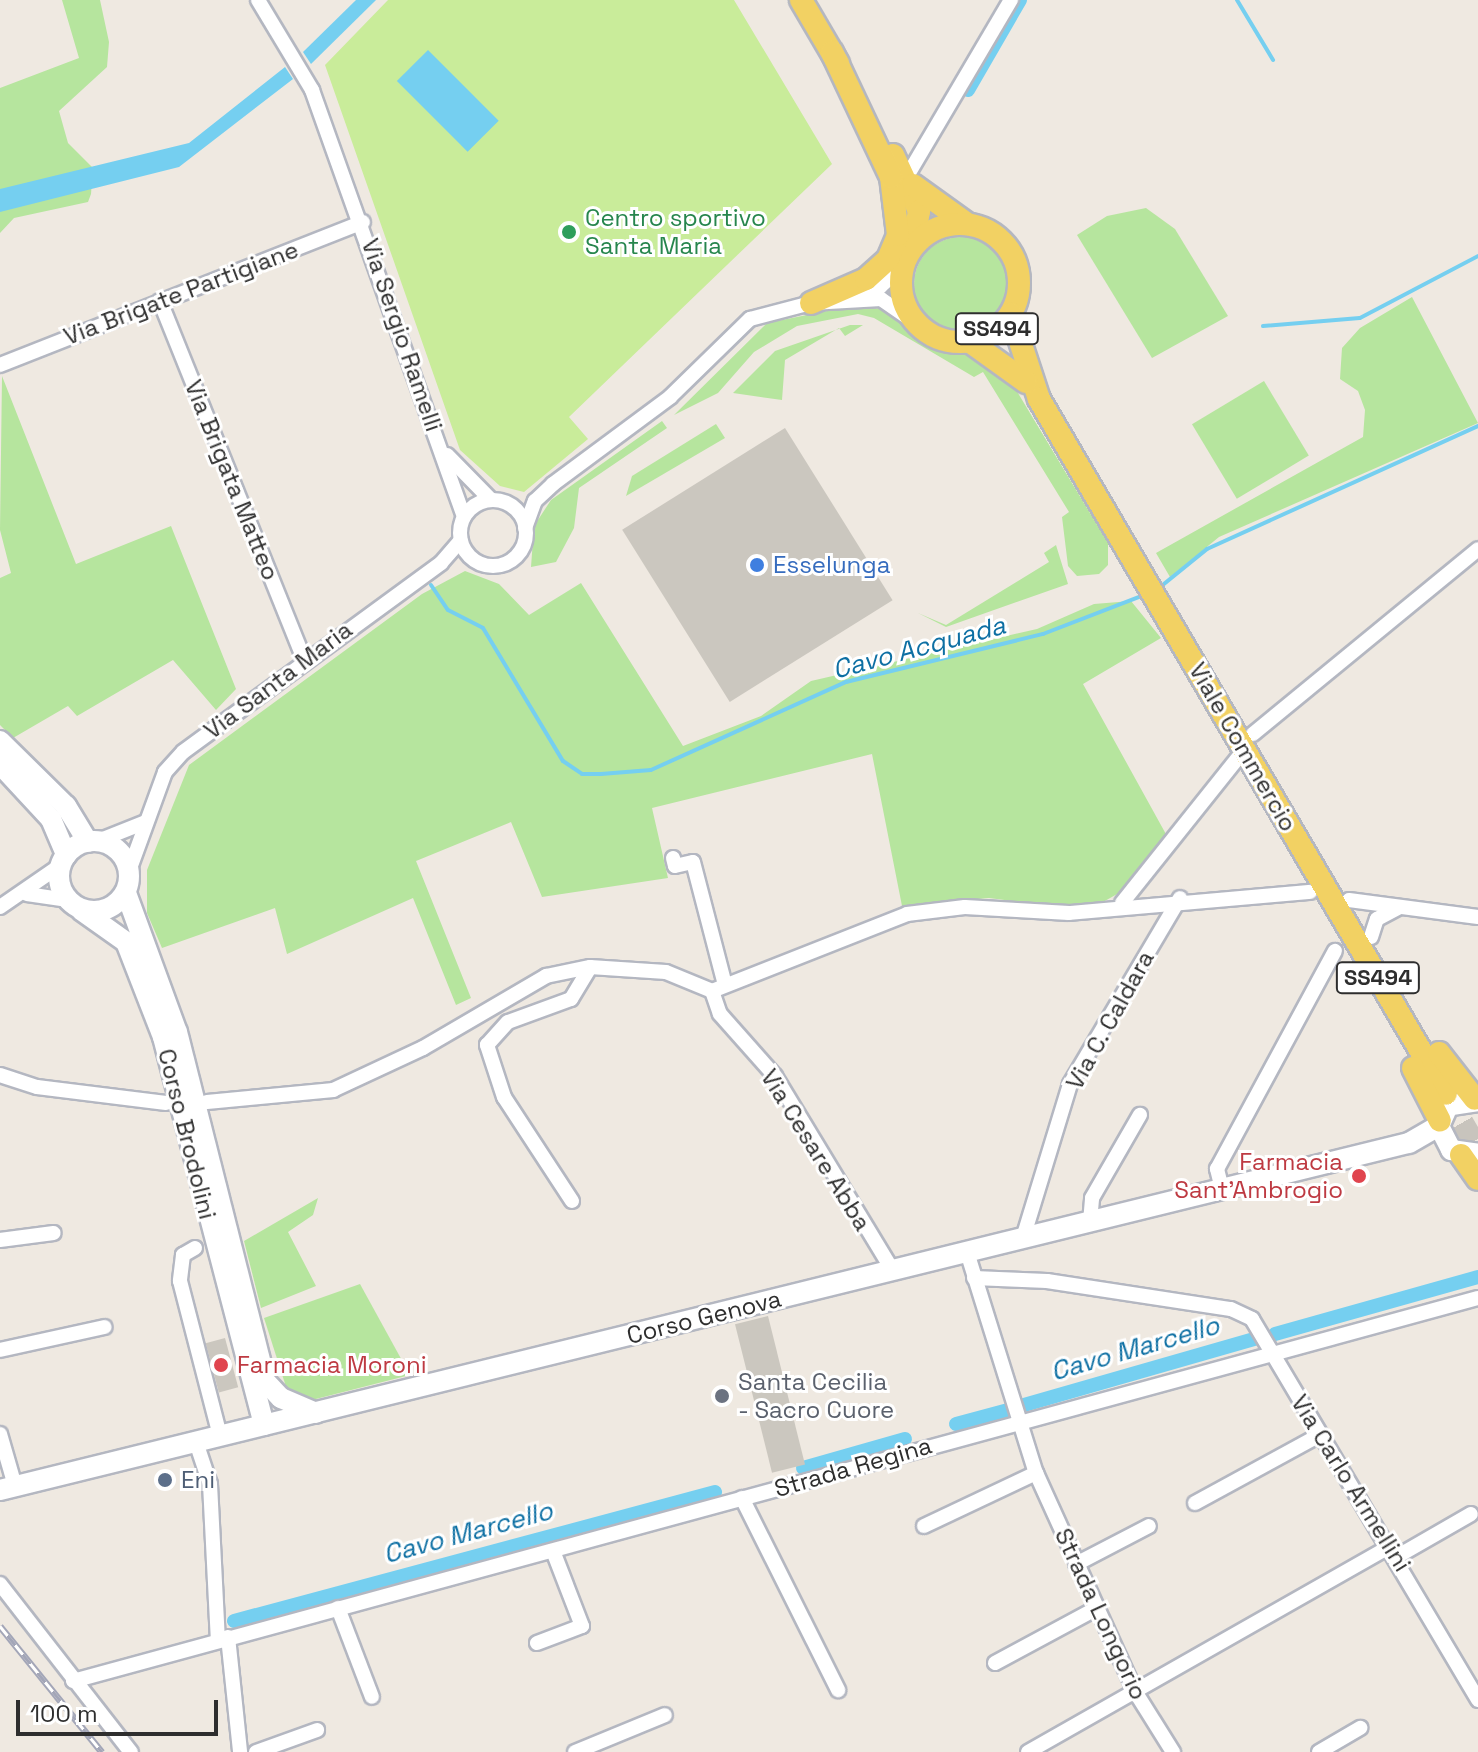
<!DOCTYPE html>
<html>
<head>
<meta charset="utf-8">
<style>
	body { margin:0 }
	#map { position:relative; width:1478px; height:1752px; overflow:hidden; background:#efe9e1; font-family:"Space Grotesk",sans-serif }
	div>[style] { position:absolute }
	[style*='--x'] { left:calc(var(--x)*1px); top:calc(var(--y)*1px); width:calc(var(--w)*1px); rotate:calc(var(--a)*1deg) }
	.green>* { inset:0; background:#b6e59e; transform-origin:0 0 }
	.round { border-radius:50% }
	.pitch>* { inset:0; background:#c9ec9a }
	.water>* { inset:0; background:#75cff0; transform-origin:0 0 }
	.stream>* { height:4px; margin:-2px; padding:0 2px; transform-origin:2px; border-radius:2px; background:#75cff0 }
	.canal>* { height:14px; margin:-7px; padding:0 7px; transform-origin:7px; border-radius:7px; background:#75cff0 }
	.building>* { inset:0; background:#cbc7bf; transform-origin:0 0 }
	.primary-tunnel>* { height:22px; margin-top:-11px; transform-origin:0; background:repeating-linear-gradient(90deg,#c8c4bd 0 22px,transparent 0 33px) }
	.roads { filter:drop-shadow(2px 0 #b4b7c1) drop-shadow(-2px 0 #b4b7c1) drop-shadow(0 2px #b4b7c1) drop-shadow(0 -2px #b4b7c1) }
	.street>* { height:14px; margin:-7px; padding:0 7px; transform-origin:7px; border-radius:7px; background:#fff }
	.street>.ring { margin:-7px; padding:0; box-sizing:content-box; background:none; border:14px solid #fff; border-radius:50% }
	.secondary>* { height:20px; margin:-10px; padding:0 10px; transform-origin:10px; border-radius:10px; background:#fff }
	.secondary>.ring { margin:-10px; padding:0; box-sizing:content-box; background:none; border:20px solid #fff; border-radius:50% }
	.primary>* { height:22px; margin:-11px; padding:0 11px; transform-origin:11px; border-radius:11px; background:#f2d163 }
	.primary>.ring { margin:-11px; padding:0; box-sizing:content-box; background:none; border:22px solid #f2d163; border-radius:50% }
	.rail>* { height:7px; margin-top:-3.5px; transform-origin:0; background:repeating-linear-gradient(90deg,#fff 0 12px,#a3a6b8 0 24px); box-sizing:border-box; border-block:2px solid #a3a6b8 }
	.dots>* { width:22px; height:22px; translate:-50% -50%; box-sizing:border-box; border:4px solid #fff; border-radius:50% }
	span { translate:-50% -50%; white-space:nowrap; text-align:center; line-height:1.15; -webkit-text-stroke:6px #fff; paint-order:stroke }
	.shield-label span { padding:2px 6px; background:#fff; border:2px solid; border-radius:6px; -webkit-text-stroke-width:0 }
	.shield-label { font-size:22px; color:#2e2e2e; font-weight:700 }
	.leisure-label { font-size:24px; color:#27864d }
	.left { translate:0 -50%; text-align:left }
	.street-label { font-size:24px; color:#2e2e2e }
	.shop-label { font-size:24px; color:#366cbe }
	.health-label { font-size:24px; color:#be3a42 }
	.right { translate:-100% -50%; text-align:right }
	.worship-label { font-size:24px; color:#5b616d }
	.service-label { font-size:24px; color:#4e5e75 }
	.water-label { font-size:26px; color:#0d6fa3; font-style:italic }
	.scale { position:absolute; left:16px; top:1700px; width:202px; height:36px; box-sizing:border-box; border:4px solid #2e2e2e; border-top:0; padding-left:10px; font-size:24px; line-height:28px; white-space:nowrap; color:#2e2e2e; -webkit-text-stroke:6px #fff; paint-order:stroke }
</style>
</head>
<body>
<div id="map">
	<div class="green">
		<i style="clip-path:polygon(62px 0,100px 0,109px 42px,107px 67px,59px 111px,68px 143px,93px 168px,91px 194px,88px 202px,14px 218px,0 233px,0 88px,79px 58px)"></i>
		<i style="clip-path:polygon(1146px 208px,1175px 229px,1228px 316px,1152px 358px,1077px 235px,1107px 216px)"></i>
		<i class="round" style="left:914px;top:237px;width:94px;height:94px"></i>
		<i style="clip-path:polygon(1412px 297px,1478px 423px,1219px 537px,1170px 577px,1156px 553px,1363px 437px,1365px 410px,1358px 391px,1340px 379px,1342px 348px,1360px 328px)"></i>
		<i style="clip-path:polygon(852px 306px,894px 310px,919px 333px,972px 352px,1009px 378px,1108px 543px,1108px 565px,1099px 574px,1077px 576px,1068px 566px,1062px 517px,1069px 512px,983px 372px,974px 377px,874px 318px,858px 314px,797px 326px,754px 352px,718px 393px,674px 415px,767px 323px)"></i>
		<i style="clip-path:polygon(850px 325px,863px 325px,845px 336px,839px 328px,785px 360px,782px 400px,733px 393px,775px 351px)"></i>
		<i style="clip-path:polygon(2px 376px,76px 564px,171px 526px,236px 689px,216px 710px,173px 660px,77px 716px,68px 706px,13px 738px,0 725px,0 578px,11px 573px,0 530px)"></i>
		<i style="left:1264px;top:381px;width:87px;height:84px;rotate:59deg"></i>
		<i style="clip-path:polygon(662px 421px,667px 428px,579px 488px,574px 528px,556px 562px,531px 567px,534px 526px,551px 500px)"></i>
		<i style="clip-path:polygon(716px 424px,725px 438px,626px 496px,632px 476px)"></i>
		<i style="clip-path:polygon(1056px 545px,1068px 584px,946px 627px,918px 613px,946px 625px,1049px 562px,1044px 553px)"></i>
		<i style="clip-path:polygon(465px 571px,499px 584px,529px 615px,581px 583px,683px 746px,761px 716px,811px 681px,1037px 629px,1094px 604px,1131px 601px,1161px 638px,1083px 684px,1167px 836px,1119px 893px,1103px 902px,1076px 909px,989px 898px,902px 906px,872px 754px,652px 808px,668px 878px,542px 897px,511px 822px,416px 861px,471px 998px,456px 1005px,413px 898px,287px 954px,275px 908px,162px 948px,147px 913px,147px 870px,189px 765px,422px 594px)"></i>
		<i style="clip-path:polygon(318px 1198px,313px 1215px,288px 1232px,316px 1286px,261px 1308px,244px 1241px)"></i>
		<i style="clip-path:polygon(360px 1284px,410px 1375px,308px 1401px,288px 1393px,264px 1318px)"></i>
	</div>
	<div class="pitch">
		<i style="clip-path:polygon(388px 0,734px 0,832px 164px,569px 417px,588px 439px,524px 492px,500px 486px,460px 450px,325px 65px)"></i>
	</div>
	<div class="water">
		<i style="clip-path:polygon(356px 0,376px 0,311px 64px,303px 52px)"></i>
		<i style="left:428px;top:50px;width:100px;height:44px;rotate:45deg"></i>
		<i style="clip-path:polygon(285px 67px,293px 79px,179px 167px,0 212px,0 189px,189px 143px)"></i>
	</div>
	<div class="stream">
		<i style="--x:1237;--y:0;--w:70;--a:59"></i>
		<i style="--x:1263;--y:326;--w:97;--a:-4.7"></i>
		<i style="--x:1360;--y:318;--w:133;--a:-27.7"></i>
		<i style="--x:431;--y:585;--w:30;--a:56"></i>
		<i style="--x:448;--y:610;--w:39;--a:27"></i>
		<i style="--x:483;--y:628;--w:155;--a:59"></i>
		<i style="--x:563;--y:761;--w:23;--a:34"></i>
		<i style="--x:582;--y:774;--w:19;--a:0"></i>
		<i style="--x:601;--y:774;--w:50;--a:-4.6"></i>
		<i style="--x:651;--y:770;--w:214;--a:-24.3"></i>
		<i style="--x:846;--y:682;--w:203;--a:-13.7"></i>
		<i style="--x:1043;--y:634;--w:108;--a:-21.1"></i>
		<i style="--x:1159;--y:588;--w:62;--a:-39.1"></i>
		<i style="--x:1207;--y:549;--w:298;--a:-24.4"></i>
	</div>
	<div class="canal">
		<i style="--x:968;--y:90;--w:104;--a:-60"></i>
		<i style="--x:1275;--y:1334;--w:211;--a:-15.7"></i>
		<i style="--x:1024;--y:1405;--w:243;--a:-16"></i>
		<i style="--x:956;--y:1424;--w:51;--a:-14.9"></i>
		<i style="--x:803;--y:1468;--w:106;--a:-15.9"></i>
		<i style="--x:234;--y:1621;--w:498;--a:-15"></i>
	</div>
	<div class="building">
		<i style="left:785px;top:428px;width:203px;height:192px;rotate:58deg"></i>
		<i style="left:768px;top:1316px;width:153px;height:34px;rotate:76deg"></i>
		<i style="left:225px;top:1338px;width:51px;height:20px;rotate:75deg"></i>
	</div>
	<div class="primary-tunnel">
		<i style="--x:1446;--y:1094;--w:64;--a:59.8"></i>
	</div>
	<div class="roads">
		<div class="street">
			<i style="--x:258;--y:0;--w:105;--a:59"></i>
			<i style="--x:312;--y:90;--w:453;--a:70.4"></i>
			<i style="--x:906;--y:178;--w:207;--a:-59.5"></i>
			<i style="--x:852;--y:294;--w:29;--a:-14"></i>
			<i style="--x:880;--y:287;--w:33;--a:-43"></i>
			<i style="--x:160;--y:301;--w:386;--a:68.1"></i>
			<i style="--x:0;--y:365;--w:390;--a:-21.5"></i>
			<i style="--x:447;--y:455;--w:63;--a:45.6"></i>
			<i class="ring" style="left:460px;top:500px;width:52px;height:52px"></i>
			<i style="--x:525;--y:528;--w:29;--a:-70"></i>
			<i style="--x:535;--y:501;--w:25;--a:-43"></i>
			<i style="--x:553;--y:484;--w:146;--a:-36.6"></i>
			<i style="--x:670;--y:397;--w:112;--a:-44.3"></i>
			<i style="--x:750;--y:319;--w:63;--a:-14.7"></i>
			<i style="--x:811;--y:303;--w:70;--a:-3.3"></i>
			<i style="--x:881;--y:299;--w:44;--a:34.8"></i>
			<i style="--x:1253;--y:734;--w:291;--a:-39.4"></i>
			<i style="--x:98;--y:841;--w:52;--a:-21.6"></i>
			<i style="--x:673;--y:858;--w:8;--a:76"></i>
			<i style="--x:675;--y:866;--w:18;--a:-13"></i>
			<i style="--x:693;--y:862;--w:127;--a:75.4"></i>
			<i style="--x:129;--y:871;--w:105;--a:-70"></i>
			<i style="--x:165;--y:772;--w:27;--a:-48"></i>
			<i style="--x:183;--y:752;--w:320;--a:-36.2"></i>
			<i style="--x:441;--y:563;--w:30;--a:-49"></i>
			<i style="--x:27;--y:894;--w:40;--a:8.5"></i>
			<i style="--x:1349;--y:900;--w:130;--a:7.5"></i>
			<i style="--x:1122;--y:903;--w:196;--a:-51.4"></i>
			<i style="--x:0;--y:907;--w:74;--a:-34.5"></i>
			<i style="--x:1371;--y:937;--w:19;--a:-72"></i>
			<i style="--x:1377;--y:919;--w:24;--a:-28"></i>
			<i style="--x:712;--y:991;--w:24;--a:71"></i>
			<i style="--x:720;--y:1014;--w:83;--a:48.4"></i>
			<i style="--x:775;--y:1076;--w:228;--a:58.8"></i>
			<i style="--x:0;--y:1075;--w:39;--a:18"></i>
			<i style="--x:37;--y:1087;--w:130;--a:7.1"></i>
			<i style="--x:207;--y:1102;--w:127;--a:-5.4"></i>
			<i style="--x:333;--y:1090;--w:99;--a:-25"></i>
			<i style="--x:423;--y:1048;--w:143;--a:-30.3"></i>
			<i style="--x:546;--y:976;--w:45;--a:-11.6"></i>
			<i style="--x:590;--y:967;--w:76;--a:3.8"></i>
			<i style="--x:666;--y:972;--w:50;--a:22.4"></i>
			<i style="--x:712;--y:991;--w:210;--a:-21.5"></i>
			<i style="--x:907;--y:914;--w:58;--a:-6.9"></i>
			<i style="--x:965;--y:907;--w:104;--a:3.3"></i>
			<i style="--x:1069;--y:913;--w:242;--a:-5"></i>
			<i style="--x:1222;--y:1189;--w:21;--a:-104"></i>
			<i style="--x:1217;--y:1169;--w:248;--a:-61.6"></i>
			<i style="--x:572;--y:1201;--w:124;--a:-123.2"></i>
			<i style="--x:504;--y:1097;--w:55;--a:-108.1"></i>
			<i style="--x:487;--y:1045;--w:31;--a:-48"></i>
			<i style="--x:508;--y:1022;--w:67;--a:-20.1"></i>
			<i style="--x:571;--y:999;--w:37;--a:-59"></i>
			<i style="--x:1090;--y:1222;--w:24;--a:-85"></i>
			<i style="--x:1092;--y:1198;--w:96;--a:-60"></i>
			<i style="--x:1023;--y:1238;--w:161;--a:-73"></i>
			<i style="--x:1070;--y:1084;--w:216;--a:-59.4"></i>
			<i style="--x:0;--y:1240;--w:54;--a:-7.4"></i>
			<i style="--x:195;--y:1248;--w:14;--a:150"></i>
			<i style="--x:183;--y:1255;--w:26;--a:97"></i>
			<i style="--x:180;--y:1281;--w:160;--a:75.5"></i>
			<i style="--x:967;--y:1252;--w:232;--a:72.7"></i>
			<i style="--x:1036;--y:1473;--w:242;--a:65.6"></i>
			<i style="--x:1136;--y:1693;--w:70;--a:57.9"></i>
			<i style="--x:974;--y:1278;--w:73;--a:2.4"></i>
			<i style="--x:1047;--y:1281;--w:186;--a:8.7"></i>
			<i style="--x:1231;--y:1309;--w:23;--a:25"></i>
			<i style="--x:1252;--y:1319;--w:443;--a:59.3"></i>
			<i style="--x:0;--y:1350;--w:107;--a:-12.4"></i>
			<i style="--x:0;--y:1434;--w:54;--a:73.9"></i>
			<i style="--x:196;--y:1442;--w:44;--a:71.6"></i>
			<i style="--x:210;--y:1484;--w:156;--a:87.1"></i>
			<i style="--x:742;--y:1498;--w:215;--a:63.4"></i>
			<i style="--x:1195;--y:1503;--w:140;--a:-28.6"></i>
			<i style="--x:924;--y:1526;--w:124;--a:-25.3"></i>
			<i style="--x:1398;--y:1556;--w:84;--a:-29.9"></i>
			<i style="--x:1076;--y:1564;--w:82;--a:-27.5"></i>
			<i style="--x:0;--y:1584;--w:213;--a:52.1"></i>
			<i style="--x:338;--y:1608;--w:95;--a:69.1"></i>
			<i style="--x:228;--y:1637;--w:116;--a:84"></i>
			<i style="--x:537;--y:1643;--w:48;--a:-20.7"></i>
			<i style="--x:582;--y:1626;--w:80;--a:-111.1"></i>
			<i style="--x:995;--y:1663;--w:116;--a:-28.3"></i>
			<i style="--x:73;--y:1681;--w:1456;--a:-15.25"></i>
			<i style="--x:256;--y:1752;--w:65;--a:-19.8"></i>
			<i style="--x:575;--y:1752;--w:97;--a:-22.3"></i>
			<i style="--x:1028;--y:1752;--w:407;--a:-29.6"></i>
			<i style="--x:1319;--y:1752;--w:48;--a:-30.3"></i>
		</div>
		<div class="secondary">
			<i style="--x:0;--y:741;--w:93;--a:44.6"></i>
			<i style="--x:66;--y:806;--w:42;--a:58.6"></i>
			<i style="--x:0;--y:764;--w:75;--a:47.2"></i>
			<i style="--x:51;--y:819;--w:39;--a:67"></i>
			<i class="ring" style="left:59px;top:841px;width:50px;height:50px"></i>
			<i style="--x:126;--y:893;--w:148;--a:69.9"></i>
			<i style="--x:177;--y:1032;--w:351;--a:75.8"></i>
			<i style="--x:81;--y:910;--w:55;--a:35.4"></i>
			<i style="--x:126;--y:942;--w:102;--a:68.7"></i>
			<i style="--x:163;--y:1037;--w:401;--a:75.4"></i>
			<i style="--x:1478;--y:1101;--w:30;--a:171"></i>
			<i style="--x:1448;--y:1106;--w:22;--a:114"></i>
			<i style="--x:1439;--y:1126;--w:27;--a:63"></i>
			<i style="--x:1451;--y:1150;--w:27;--a:8"></i>
			<i style="--x:265;--y:1381;--w:23;--a:47"></i>
			<i style="--x:281;--y:1398;--w:38;--a:23"></i>
			<i style="--x:0;--y:1490;--w:1451;--a:-13.84"></i>
			<i style="--x:1409;--y:1143;--w:34;--a:-30"></i>
		</div>
		<div class="primary">
			<i style="--x:801;--y:0;--w:73;--a:59.6"></i>
			<i style="--x:893;--y:155;--w:62;--a:65.1"></i>
			<i style="--x:919;--y:211;--w:36;--a:100"></i>
			<i style="--x:913;--y:185;--w:65;--a:35.6"></i>
			<i class="ring" style="left:901px;top:224px;width:96px;height:96px"></i>
			<i style="--x:811;--y:303;--w:60;--a:-23.6"></i>
			<i style="--x:866;--y:279;--w:30;--a:-42"></i>
			<i style="--x:888;--y:259;--w:26;--a:-67"></i>
			<i style="--x:898;--y:235;--w:58;--a:-96.9"></i>
			<i style="--x:891;--y:177;--w:138;--a:-115.3"></i>
			<i style="--x:1011;--y:314;--w:89;--a:71.8"></i>
			<i style="--x:1039;--y:399;--w:805;--a:59.65"></i>
			<i style="--x:969;--y:341;--w:70;--a:35.7"></i>
			<i style="--x:1439;--y:1053;--w:58;--a:52"></i>
			<i style="--x:1413;--y:1068;--w:59;--a:63"></i>
			<i style="--x:1461;--y:1155;--w:29;--a:55"></i>
		</div>
	</div>
	<div class="rail">
		<i style="--x:0;--y:1626;--w:162;--a:51"></i>
	</div>
	<div class="dots">
		<i style="left:569px;top:232px;background:#2e9e5b"></i>
		<i style="left:757px;top:565px;background:#3f7fe0"></i>
		<i style="left:1359px;top:1176px;background:#e0444e"></i>
		<i style="left:221px;top:1365px;background:#e0444e"></i>
		<i style="left:722px;top:1396px;background:#6b7280"></i>
		<i style="left:165px;top:1480px;background:#5c6f8a"></i>
	</div>
	<div class="shield-label">
		<span style="left:997px;top:329px">SS494</span>
		<span style="left:1378px;top:978px">SS494</span>
	</div>
	<div class="leisure-label">
		<span class="left" style="left:585px;top:232px">Centro sportivo<br>Santa Maria</span>
	</div>
	<div class="street-label">
		<span style="left:181px;top:293px;rotate:-21deg">Via Brigate Partigiane</span>
		<span style="left:402px;top:335px;rotate:71deg">Via Sergio Ramelli</span>
		<span style="left:232px;top:480px;rotate:68deg">Via Brigata Matteo</span>
		<span style="left:278px;top:680px;rotate:-37deg">Via Santa Maria</span>
		<span style="left:1243px;top:747px;rotate:60deg">Viale Commercio</span>
		<span style="left:1110px;top:1020px;rotate:-61deg">Via C. Caldara</span>
		<span style="left:187px;top:1134px;rotate:76deg">Corso Brodolini</span>
		<span style="left:816px;top:1150px;rotate:58deg">Via Cesare Abba</span>
		<span style="left:704px;top:1317px;rotate:-14deg">Corso Genova</span>
		<span style="left:853px;top:1467px;rotate:-16deg">Strada Regina</span>
		<span style="left:1351px;top:1483px;rotate:58deg">Via Carlo Armellini</span>
		<span style="left:1101px;top:1614px;rotate:65deg">Strada Longorio</span>
	</div>
	<div class="shop-label">
		<span class="left" style="left:773px;top:565px">Esselunga</span>
	</div>
	<div class="health-label">
		<span class="right" style="left:1343px;top:1176px">Farmacia<br>Sant'Ambrogio</span>
		<span class="left" style="left:237px;top:1365px">Farmacia Moroni</span>
	</div>
	<div class="worship-label">
		<span class="left" style="left:738px;top:1396px">Santa Cecilia<br>- Sacro Cuore</span>
	</div>
	<div class="service-label">
		<span class="left" style="left:181px;top:1480px">Eni</span>
	</div>
	<div class="water-label">
		<span style="left:919px;top:648px;rotate:-15deg">Cavo Acquada</span>
		<span style="left:1135px;top:1349px;rotate:-16deg">Cavo Marcello</span>
		<span style="left:468px;top:1533px;rotate:-15deg">Cavo Marcello</span>
	</div>
	<div class="scale">100 m</div>
</div>
</body>
</html>
